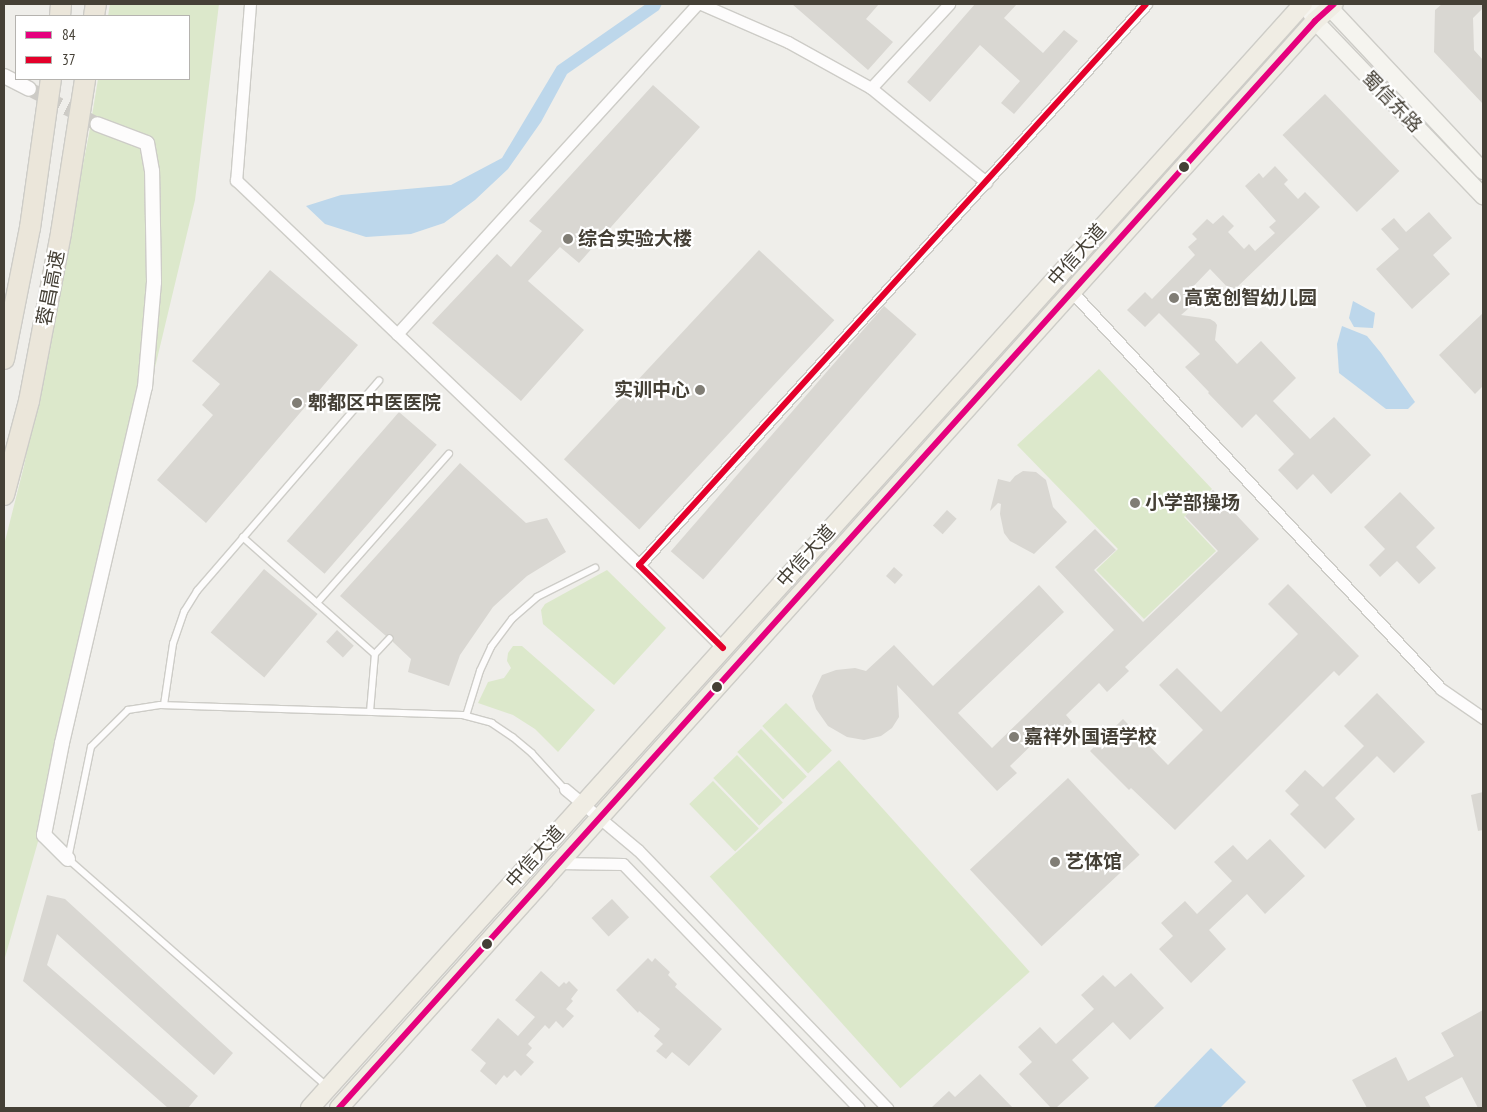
<!DOCTYPE html>
<html>
<head>
<meta charset="utf-8">
<style>
	body { margin:0 }
	#map { position:relative; width:1487px; height:1112px; overflow:hidden; background:#efeeea; font-family:"PT Sans Narrow","Noto Sans SC",sans-serif }
	div>[style] { position:absolute }
	[style*='--x'] { left:calc(var(--x)*1px); top:calc(var(--y)*1px); width:calc(var(--w)*1px); rotate:calc(var(--a)*1deg) }
	.green>* { inset:0; background:#dce8cb; transform-origin:0 0 }
	.water>* { inset:0; background:#bdd7eb }
	.building>* { inset:0; background:#d9d7d2; transform-origin:0 0 }
	.tertiary-tunnel>* { height:14px; margin-top:-7px; transform-origin:0; background:repeating-linear-gradient(90deg,#cdcbc6 0 14px,transparent 0 21px) }
	.roads { filter:drop-shadow(1px 0 #cdccc7) drop-shadow(-1px 0 #cdccc7) drop-shadow(0 1px #cdccc7) drop-shadow(0 -1px #cdccc7) }
	.service>* { height:5.5px; margin:-2.75px; padding:0 2.75px; transform-origin:2.75px; border-radius:2.75px; background:#fdfcfc }
	.minor>* { height:11px; margin:-5.5px; padding:0 5.5px; transform-origin:5.5px; border-radius:5.5px; background:#fdfcfc }
	.tertiary>* { height:14px; margin:-7px; padding:0 7px; transform-origin:7px; border-radius:7px; background:#fdfcfc }
	.secondary>* { height:16px; margin:-8px; padding:0 8px; transform-origin:8px; border-radius:8px; background:#f5f4ef }
	.primary>* { height:18px; margin:-9px; padding:0 9px; transform-origin:9px; border-radius:9px; background:#f0ede4 }
	.motorway>* { height:20px; margin:-10px; padding:0 10px; transform-origin:10px; border-radius:10px; background:#ebe6da }
	.bus-1>* { height:6px; margin:-3px; padding:0 3px; transform-origin:3px; border-radius:3px; background:#e5007d }
	.bus-2>* { height:6px; margin:-3px; padding:0 3px; transform-origin:3px; border-radius:3px; background:#e4002b }
	.dots>* { width:14px; height:14px; translate:-50% -50%; box-sizing:border-box; border:2px solid #fff; border-radius:50% }
	span { translate:-50% -50%; white-space:nowrap; text-align:center; line-height:1.15; -webkit-text-stroke:4.5px #fff; paint-order:stroke }
	.street-label { font-size:19px; color:#454036 }
	.poi-label { font-size:19px; color:#454036; font-weight:700 }
	.left { translate:0 -50%; text-align:left }
	.right { translate:-100% -50%; text-align:right }
	.frame { position:absolute; inset:0; border:5px solid #454036; pointer-events:none }
	.legend { position:absolute; left:15px; top:15px; width:175px; height:65px; box-sizing:border-box; background:#fff; border:1px solid #b5b3af; margin:0; padding:6px 9px; list-style:none; font-size:15px; color:#454036 }
	.legend li { display:flex; align-items:center; gap:10px; height:25px }
	.legend b { width:25px; border:1px solid #b5b3af }
</style>
</head>
<body>
<div id="map">
	<div class="green">
		<i style="clip-path:polygon(110px 4px,219px 4px,195px 200px,61px 761px,4px 961px,4px 545px,24px 466px,89px 134px,98px 79px,189px 79px,189px 16px,108px 16px)"></i>
		<i style="clip-path:polygon(1099px 369px,1212px 489px,1184px 517px,1216px 551px,1144px 619px,1096px 570px,1118px 549px,1017px 445px)"></i>
		<i style="clip-path:polygon(607px 570px,666px 628px,614px 685px,543px 624px,541px 610px,545px 604px)"></i>
		<i style="clip-path:polygon(513px 646px,522px 646px,595px 710px,558px 752px,535px 729px,513px 715px,478px 703px,488px 682px,504px 678px,511px 668px,507px 661px,508px 653px)"></i>
		<i style="left:786px;top:703px;width:66px;height:33px;rotate:46deg"></i>
		<i style="left:761px;top:729px;width:66px;height:33px;rotate:46deg"></i>
		<i style="left:737px;top:755px;width:66px;height:33px;rotate:46deg"></i>
		<i style="left:839px;top:760px;width:285px;height:174px;rotate:48deg"></i>
		<i style="left:713px;top:781px;width:66px;height:33px;rotate:46deg"></i>
	</div>
	<div class="water">
		<i style="clip-path:polygon(646px 4px,662px 4px,659px 10px,567px 74px,541px 122px,508px 169px,475px 200px,444px 223px,411px 234px,366px 237px,325px 224px,306px 206px,341px 195px,451px 185px,502px 158px,557px 66px)"></i>
		<i style="clip-path:polygon(1353px 301px,1375px 313px,1373px 328px,1354px 327px,1349px 318px)"></i>
		<i style="clip-path:polygon(1342px 326px,1367px 336px,1381px 353px,1415px 402px,1408px 409px,1386px 409px,1339px 373px,1337px 344px)"></i>
		<i style="clip-path:polygon(1211px 1048px,1246px 1082px,1220px 1108px,1153px 1108px)"></i>
	</div>
	<div class="building">
		<i style="clip-path:polygon(792px 4px,879px 4px,866px 19px,893px 42px,868px 70px)"></i>
		<i style="clip-path:polygon(975px 4px,1017px 4px,1004px 18px,1043px 53px,1064px 30px,1078px 41px,1014px 114px,1001px 103px,1020px 81px,980px 45px,930px 102px,907px 82px)"></i>
		<i style="clip-path:polygon(1442px 4px,1483px 4px,1483px 8px,1473px 18px,1474px 50px,1483px 60px,1483px 104px,1434px 52px,1435px 10px)"></i>
		<i style="clip-path:polygon(653px 85px,700px 127px,579px 263px,560px 247px,528px 281px,584px 330px,521px 401px,432px 323px,497px 254px,511px 267px,542px 231px,529px 221px)"></i>
		<i style="left:1325px;top:94px;width:107px;height:59px;rotate:46deg"></i>
		<i style="clip-path:polygon(1275px 166px,1288px 180px,1284px 184px,1298px 199px,1305px 192px,1320px 207px,1232px 292px,1210px 269px,1187px 293px,1196px 302px,1181px 315px,1210px 319px,1215px 322px,1217px 325px,1215px 340px,1237px 364px,1261px 341px,1296px 378px,1273px 401px,1310px 439px,1334px 417px,1371px 455px,1331px 494px,1313px 474px,1297px 490px,1278px 470px,1294px 454px,1256px 414px,1242px 428px,1208px 393px,1209px 392px,1185px 367px,1200px 354px,1159px 313px,1145px 327px,1127px 310px,1145px 292px,1152px 299px,1195px 255px,1188px 247px,1197px 239px,1192px 234px,1207px 219px,1213px 224px,1223px 215px,1234px 226px,1228px 232px,1244px 249px,1249px 244px,1255px 251px,1275px 233px,1269px 227px,1276px 221px,1245px 186px,1259px 173px,1263px 178px)"></i>
		<i style="clip-path:polygon(1429px 212px,1452px 238px,1433px 255px,1450px 274px,1412px 309px,1376px 269px,1399px 249px,1381px 229px,1394px 218px,1406px 232px)"></i>
		<i style="left:759px;top:250px;width:103px;height:286px;rotate:43deg"></i>
		<i style="clip-path:polygon(270px 270px,358px 345px,206px 523px,157px 480px,213px 415px,202px 405px,220px 384px,192px 361px)"></i>
		<i style="left:884px;top:306px;width:43px;height:325px;rotate:41deg"></i>
		<i style="clip-path:polygon(1483px 313px,1483px 386px,1475px 394px,1439px 355px)"></i>
		<i style="left:399px;top:412px;width:50px;height:171px;rotate:41deg"></i>
		<i style="clip-path:polygon(460px 463px,526px 523px,547px 518px,566px 552px,527px 576px,493px 607px,460px 655px,449px 686px,408px 672px,411px 659px,393px 642px,393px 636px,386px 636px,340px 596px)"></i>
		<i style="clip-path:polygon(1023px 471px,1036px 472px,1046px 480px,1053px 507px,1067px 522px,1034px 554px,1010px 541px,1004px 533px,1000px 514px,1001px 504px,998px 503px,990px 511px,998px 479px,1010px 482px,1015px 476px)"></i>
		<i style="clip-path:polygon(1213px 490px,1259px 539px,1125px 667px,1129px 671px,1107px 692px,1099px 683px,1066px 715px,1072px 722px,1056px 737px,1048px 729px,1010px 766px,1017px 773px,997px 791px,897px 685px,899px 717px,892px 728px,881px 736px,864px 740px,847px 737px,828px 726px,816px 709px,812px 696px,822px 675px,836px 670px,855px 668px,866px 671px,894px 645px,933px 686px,1039px 585px,1064px 612px,958px 713px,992px 748px,1114px 630px,1055px 567px,1095px 529px,1116px 550px,1094px 570px,1143px 622px,1218px 551px,1185px 516px)"></i>
		<i style="clip-path:polygon(1400px 492px,1435px 528px,1416px 547px,1436px 568px,1419px 584px,1397px 561px,1380px 577px,1369px 565px,1385px 549px,1364px 527px)"></i>
		<i style="left:947px;top:510px;width:13px;height:21px;rotate:42deg"></i>
		<i style="left:894px;top:567px;width:12px;height:12px;rotate:42deg"></i>
		<i style="left:264px;top:569px;width:70px;height:83px;rotate:40deg"></i>
		<i style="clip-path:polygon(1288px 584px,1359px 656px,1339px 676px,1334px 671px,1175px 830px,1131px 788px,1129px 790px,1090px 751px,1123px 719px,1168px 765px,1203px 730px,1159px 685px,1177px 668px,1221px 712px,1298px 634px,1268px 604px)"></i>
		<i style="left:337px;top:630px;width:23px;height:16px;rotate:43deg"></i>
		<i style="clip-path:polygon(1377px 693px,1425px 742px,1394px 773px,1377px 756px,1335px 798px,1355px 819px,1325px 849px,1290px 814px,1299px 805px,1285px 791px,1305px 770px,1323px 787px,1364px 746px,1344px 726px)"></i>
		<i style="left:1068px;top:778px;width:105px;height:134px;rotate:47deg"></i>
		<i style="clip-path:polygon(1483px 792px,1483px 830px,1478px 831px,1471px 795px)"></i>
		<i style="clip-path:polygon(1270px 839px,1305px 876px,1265px 914px,1247px 894px,1209px 930px,1226px 949px,1191px 983px,1159px 949px,1173px 936px,1161px 923px,1185px 901px,1197px 914px,1232px 881px,1214px 862px,1233px 845px,1247px 860px)"></i>
		<i style="clip-path:polygon(47px 895px,65px 899px,233px 1053px,214px 1075px,57px 934px,47px 965px,198px 1096px,188px 1108px,168px 1108px,23px 981px)"></i>
		<i style="left:612px;top:899px;width:25px;height:28px;rotate:47deg"></i>
		<i style="clip-path:polygon(648px 958px,652px 962px,655px 958px,670px 972px,668px 975px,677px 984px,675px 987px,722px 1029px,689px 1066px,672px 1052px,666px 1059px,656px 1051px,663px 1044px,654px 1036px,660px 1029px,639px 1011px,638px 1013px,616px 990px)"></i>
		<i style="clip-path:polygon(541px 971px,559px 987px,564px 982px,566px 984px,569px 981px,578px 990px,571px 999px,573px 1001px,566px 1009px,574px 1016px,563px 1028px,556px 1021px,549px 1029px,545px 1025px,528px 1044px,532px 1048px,526px 1055px,534px 1062px,521px 1076px,515px 1070px,507px 1078px,504px 1075px,496px 1085px,480px 1071px,486px 1063px,471px 1050px,498px 1018px,518px 1036px,535px 1017px,515px 1000px)"></i>
		<i style="clip-path:polygon(1131px 973px,1164px 1008px,1130px 1040px,1113px 1022px,1072px 1060px,1089px 1078px,1056px 1108px,1051px 1108px,1019px 1074px,1032px 1062px,1018px 1047px,1040px 1027px,1056px 1044px,1094px 1009px,1081px 995px,1103px 975px,1115px 987px)"></i>
		<i style="clip-path:polygon(1483px 1010px,1483px 1108px,1478px 1108px,1462px 1077px,1425px 1097px,1431px 1108px,1367px 1108px,1352px 1080px,1396px 1057px,1408px 1081px,1454px 1056px,1441px 1033px)"></i>
		<i style="clip-path:polygon(980px 1074px,1013px 1108px,931px 1108px,949px 1091px,955px 1097px)"></i>
	</div>
	<div class="tertiary-tunnel">
		<i style="--x:29;--y:89;--w:76;--a:27.2"></i>
	</div>
	<div class="roads">
		<div class="service">
			<i style="--x:243;--y:537;--w:176;--a:41.6"></i>
			<i style="--x:317;--y:603;--w:199;--a:-48.5"></i>
			<i style="--x:164;--y:705;--w:62;--a:-81.6"></i>
			<i style="--x:173;--y:644;--w:34;--a:-71"></i>
			<i style="--x:184;--y:612;--w:25;--a:-58"></i>
			<i style="--x:197;--y:591;--w:278;--a:-49.1"></i>
			<i style="--x:370;--y:712;--w:58;--a:-85.1"></i>
			<i style="--x:375;--y:654;--w:21;--a:-47"></i>
			<i style="--x:466;--y:716;--w:47;--a:-72.7"></i>
			<i style="--x:480;--y:671;--w:26;--a:-65"></i>
			<i style="--x:491;--y:647;--w:35;--a:-53"></i>
			<i style="--x:512;--y:619;--w:33;--a:-41"></i>
			<i style="--x:537;--y:597;--w:65;--a:-26.6"></i>
			<i style="--x:326;--y:1086;--w:344;--a:-138.7"></i>
			<i style="--x:68;--y:859;--w:114;--a:-78.4"></i>
			<i style="--x:91;--y:747;--w:52;--a:-45"></i>
			<i style="--x:128;--y:710;--w:32;--a:-9"></i>
			<i style="--x:160;--y:705;--w:303;--a:1.9"></i>
			<i style="--x:463;--y:715;--w:30;--a:15"></i>
			<i style="--x:492;--y:723;--w:25;--a:34"></i>
			<i style="--x:513;--y:737;--w:25;--a:40"></i>
			<i style="--x:532;--y:753;--w:49;--a:47.5"></i>
		</div>
		<div class="minor">
			<i style="--x:250;--y:4;--w:177;--a:94.5"></i>
			<i style="--x:236;--y:180;--w:223;--a:43.7"></i>
			<i style="--x:701;--y:4;--w:95;--a:23.6"></i>
			<i style="--x:788;--y:42;--w:95;--a:29"></i>
			<i style="--x:871;--y:88;--w:115;--a:-47.1"></i>
			<i style="--x:871;--y:88;--w:149;--a:39.3"></i>
			<i style="--x:1072;--y:292;--w:542;--a:47.09"></i>
			<i style="--x:1441;--y:689;--w:51;--a:34.6"></i>
			<i style="--x:639;--y:565;--w:335;--a:-136.3"></i>
			<i style="--x:397;--y:334;--w:446;--a:-47.7"></i>
			<i style="--x:723;--y:648;--w:118;--a:-135.3"></i>
			<i style="--x:639;--y:565;--w:756;--a:-47.89"></i>
			<i style="--x:565;--y:789;--w:95;--a:39.9"></i>
			<i style="--x:638;--y:850;--w:359;--a:46"></i>
			<i style="--x:558;--y:863;--w:65;--a:0.9"></i>
			<i style="--x:623;--y:864;--w:339;--a:46"></i>
		</div>
		<div class="tertiary">
			<i style="--x:4;--y:76;--w:28;--a:27"></i>
			<i style="--x:68;--y:859;--w:34;--a:-135"></i>
			<i style="--x:44;--y:835;--w:94;--a:-78.9"></i>
			<i style="--x:62;--y:743;--w:366;--a:-76.9"></i>
			<i style="--x:145;--y:387;--w:105;--a:-85.1"></i>
			<i style="--x:154;--y:282;--w:111;--a:-91"></i>
			<i style="--x:152;--y:171;--w:28;--a:-100"></i>
			<i style="--x:147;--y:143;--w:53;--a:-159.2"></i>
		</div>
		<div class="secondary">
			<i style="--x:1306;--y:4;--w:19;--a:62"></i>
			<i style="--x:1315;--y:21;--w:243;--a:46.2"></i>
			<i style="--x:1317;--y:4;--w:14;--a:17"></i>
			<i style="--x:1330;--y:8;--w:224;--a:46.8"></i>
		</div>
		<div class="primary">
			<i style="--x:310;--y:1108;--w:1485;--a:-48.03"></i>
			<i style="--x:339;--y:1108;--w:1461;--a:-48.08"></i>
			<i style="--x:1315;--y:21;--w:25;--a:-42"></i>
		</div>
		<div class="motorway">
			<i style="--x:60;--y:16;--w:12;--a:-85"></i>
			<i style="--x:94;--y:16;--w:12;--a:-81"></i>
			<i style="--x:4;--y:359;--w:134;--a:-78.8"></i>
			<i style="--x:30;--y:228;--w:150;--a:-82"></i>
			<i style="--x:4;--y:495;--w:97;--a:-75.1"></i>
			<i style="--x:29;--y:401;--w:171;--a:-79.2"></i>
			<i style="--x:61;--y:233;--w:156;--a:-81.1"></i>
		</div>
	</div>
	<div class="bus-1">
		<i style="--x:339;--y:1108;--w:1461;--a:-48.08"></i>
		<i style="--x:1315;--y:21;--w:25;--a:-42"></i>
	</div>
	<div class="bus-2">
		<i style="--x:723;--y:648;--w:118;--a:-135.3"></i>
		<i style="--x:639;--y:565;--w:756;--a:-47.89"></i>
	</div>
	<div class="dots">
		<i style="left:1184px;top:167px;background:#454036"></i>
		<i style="left:568px;top:239px;background:#807d75"></i>
		<i style="left:1174px;top:298px;background:#807d75"></i>
		<i style="left:700px;top:390px;background:#807d75"></i>
		<i style="left:297px;top:403px;background:#807d75"></i>
		<i style="left:1135px;top:503px;background:#807d75"></i>
		<i style="left:717px;top:687px;background:#454036"></i>
		<i style="left:1014px;top:737px;background:#807d75"></i>
		<i style="left:1055px;top:862px;background:#807d75"></i>
		<i style="left:487px;top:944px;background:#454036"></i>
	</div>
	<div class="street-label">
		<span style="left:1392px;top:102px;rotate:46deg">蜀信东路</span>
		<span style="left:1077px;top:255px;rotate:-48deg">中信大道</span>
		<span style="left:51px;top:288px;rotate:-79deg">蓉昌高速</span>
		<span style="left:806px;top:556px;rotate:-48deg">中信大道</span>
		<span style="left:535px;top:857px;rotate:-48deg">中信大道</span>
	</div>
	<div class="poi-label">
		<span class="left" style="left:578px;top:239px">综合实验大楼</span>
		<span class="left" style="left:1184px;top:298px">高宽创智幼儿园</span>
		<span class="right" style="left:690px;top:390px">实训中心</span>
		<span class="left" style="left:308px;top:403px">郫都区中医医院</span>
		<span class="left" style="left:1145px;top:503px">小学部操场</span>
		<span class="left" style="left:1024px;top:737px">嘉祥外国语学校</span>
		<span class="left" style="left:1065px;top:862px">艺体馆</span>
	</div>
	<div class="frame"></div>
	<ul class="legend">
	<li><b style="height:6px;background:#e5007d"></b>84</li>
	<li><b style="height:6px;background:#e4002b"></b>37</li>
	</ul>
</div>
</body>
</html>
